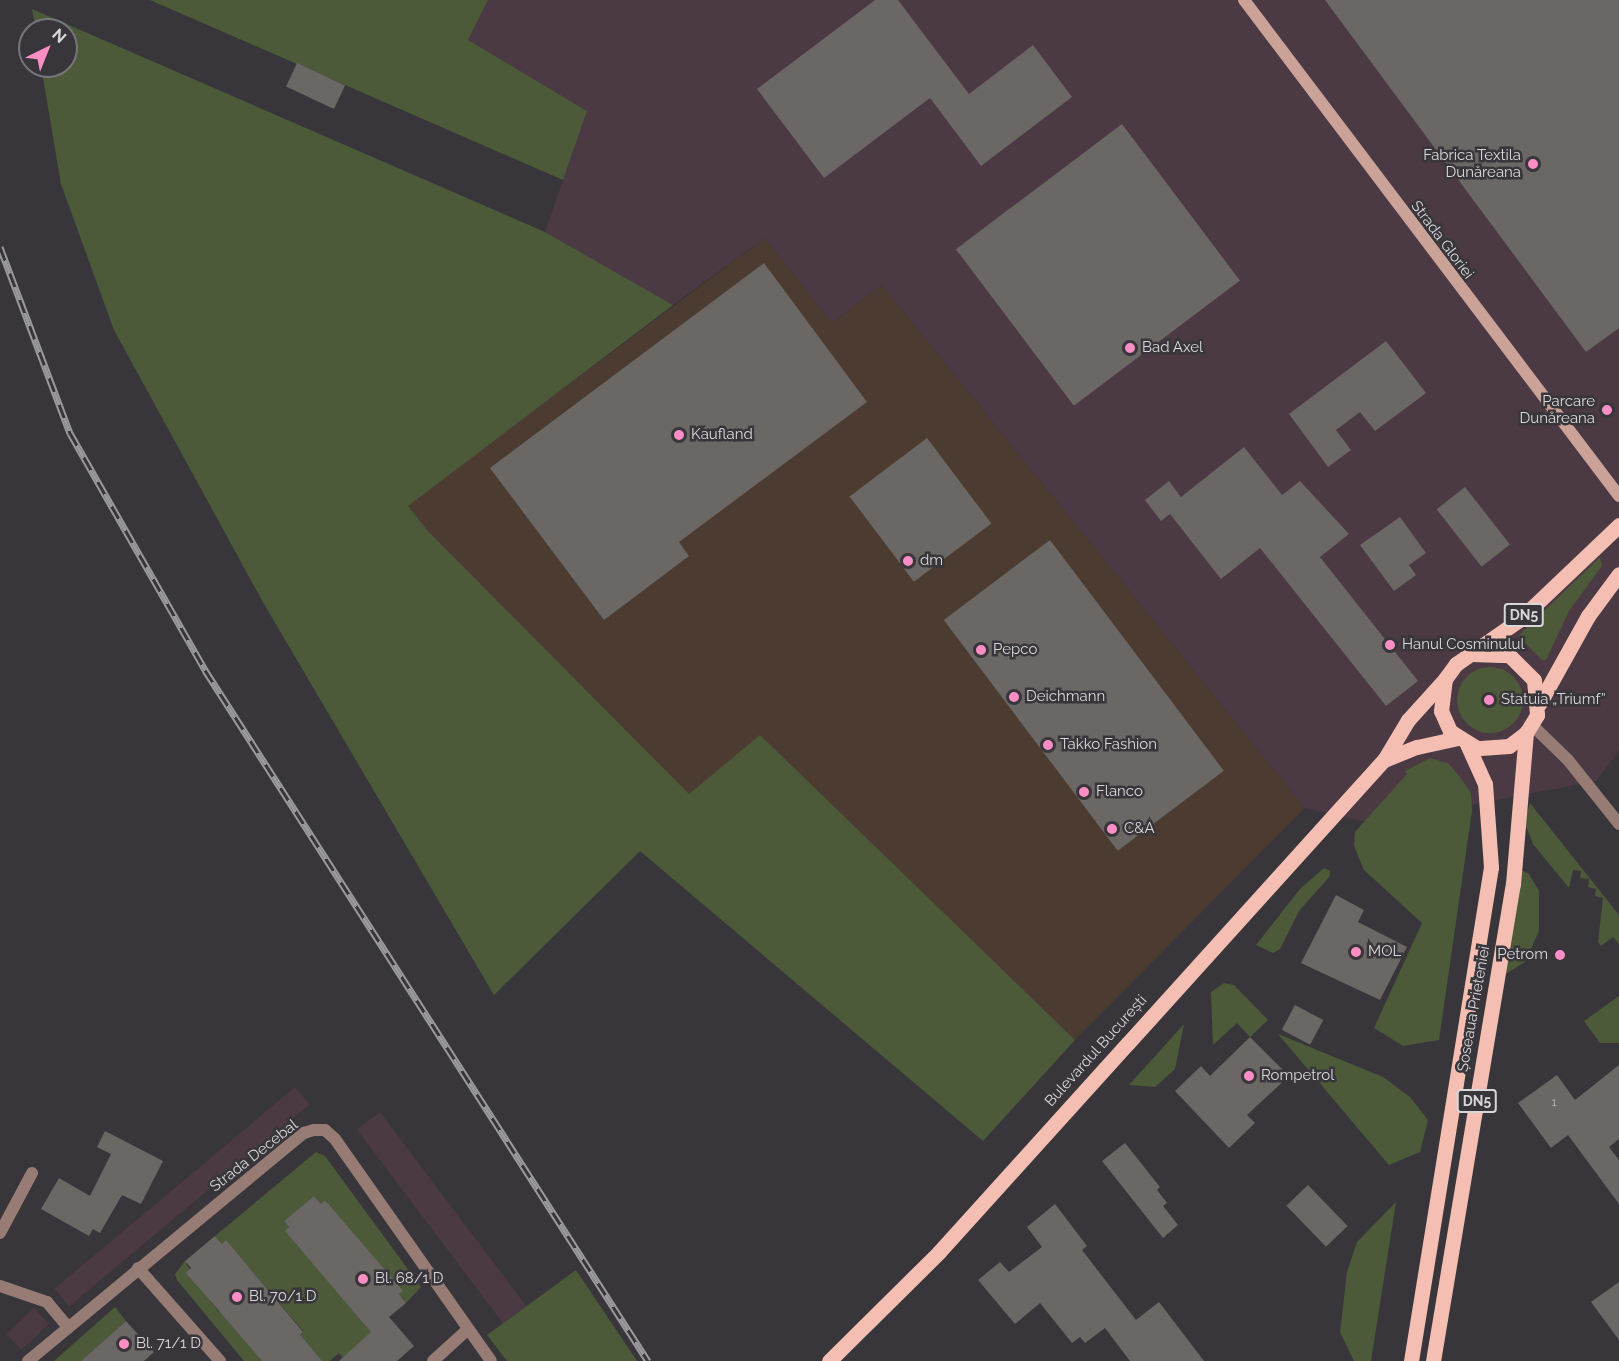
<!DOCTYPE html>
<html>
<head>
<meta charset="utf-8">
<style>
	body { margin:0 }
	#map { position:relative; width:1619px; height:1361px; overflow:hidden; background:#38363a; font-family:Raleway,sans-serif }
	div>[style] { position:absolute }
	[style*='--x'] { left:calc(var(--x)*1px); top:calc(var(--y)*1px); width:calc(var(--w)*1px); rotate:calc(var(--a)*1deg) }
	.commercial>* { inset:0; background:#4c3b30 }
	.industrial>* { inset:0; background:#4b3943; transform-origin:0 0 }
	.green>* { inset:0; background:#4c5a39 }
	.round { border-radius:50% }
	.building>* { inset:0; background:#6b6765; transform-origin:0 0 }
	.street>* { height:12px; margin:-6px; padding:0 6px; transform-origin:6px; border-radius:6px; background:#967c75 }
	.secondary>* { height:12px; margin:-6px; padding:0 6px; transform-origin:6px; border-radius:6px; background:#cba298 }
	.primary>* { height:15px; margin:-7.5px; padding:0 7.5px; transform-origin:7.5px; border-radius:7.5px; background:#f4bfb2 }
	.rail>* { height:7px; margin-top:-3.5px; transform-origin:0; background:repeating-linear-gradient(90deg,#38363a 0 14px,#9a999c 0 28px); box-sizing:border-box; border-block:2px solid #9a999c }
	.dots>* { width:16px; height:16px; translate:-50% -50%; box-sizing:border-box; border:3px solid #38363a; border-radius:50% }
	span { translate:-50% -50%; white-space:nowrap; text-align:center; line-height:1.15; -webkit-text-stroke:5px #38363a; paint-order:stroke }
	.number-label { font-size:12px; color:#bdbbbc }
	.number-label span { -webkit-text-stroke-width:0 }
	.shield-label span { padding:2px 4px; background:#38363a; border:2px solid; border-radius:4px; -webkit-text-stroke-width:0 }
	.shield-label { font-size:14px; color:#d8d7d9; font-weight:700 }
	.poi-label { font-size:15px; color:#d8d7d9 }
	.right { translate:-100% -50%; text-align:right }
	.left { translate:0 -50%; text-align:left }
	.street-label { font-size:15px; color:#d8d7d9 }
	.north { position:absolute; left:18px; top:18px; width:60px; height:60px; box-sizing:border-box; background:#38363a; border:2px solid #78767a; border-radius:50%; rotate:43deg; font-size:16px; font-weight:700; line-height:24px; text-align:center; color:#d8d7d9 }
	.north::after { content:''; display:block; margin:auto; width:21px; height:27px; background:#fb8fc5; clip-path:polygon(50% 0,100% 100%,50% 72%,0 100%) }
</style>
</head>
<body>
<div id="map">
	<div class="commercial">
		<i style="clip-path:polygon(765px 238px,832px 323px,882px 285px,1305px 808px,1075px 1040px,760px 736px,689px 794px,428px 531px,407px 505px)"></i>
	</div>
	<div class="industrial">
		<i style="clip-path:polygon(488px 0,1619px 0,1619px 751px,1596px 781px,1413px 816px,1371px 823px,1305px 808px,882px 285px,832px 323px,765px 238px,673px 305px,545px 232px,587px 111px,468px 40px)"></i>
		<i style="left:295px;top:1087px;width:23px;height:314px;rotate:50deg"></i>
		<i style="left:380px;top:1112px;width:243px;height:29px;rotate:53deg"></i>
		<i style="left:34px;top:1308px;width:22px;height:38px;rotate:47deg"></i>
	</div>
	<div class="green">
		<i style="clip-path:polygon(150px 0,488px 0,468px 40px,587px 111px,563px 180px)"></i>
		<i style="clip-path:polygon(32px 9px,545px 232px,673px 305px,408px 506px,428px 531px,689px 794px,760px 735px,1075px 1040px,983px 1141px,640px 851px,494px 995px,264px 604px,114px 330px,61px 184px,41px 66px,66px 66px,66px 30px,36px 30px)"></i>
		<i style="clip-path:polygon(1600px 557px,1602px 566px,1569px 611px,1546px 660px,1542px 660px,1518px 636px)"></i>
		<i class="round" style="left:1457px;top:667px;width:66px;height:66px"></i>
		<i style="clip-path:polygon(1430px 758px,1448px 763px,1460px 777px,1471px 793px,1472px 811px,1439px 1040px,1403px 1046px,1374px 1028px,1422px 923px,1364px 870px,1354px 846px,1355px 832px,1407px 774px,1405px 771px)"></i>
		<i style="clip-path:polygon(1530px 803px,1619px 915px,1619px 944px,1613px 937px,1601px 946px,1598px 942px,1603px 898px,1595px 896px,1596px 889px,1588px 887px,1589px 879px,1580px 878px,1581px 871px,1573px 870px,1569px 888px,1533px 844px,1524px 821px)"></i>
		<i style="clip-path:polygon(1324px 868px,1330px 871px,1330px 876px,1299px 911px,1280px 949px,1273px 953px,1256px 945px,1300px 889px)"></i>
		<i style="clip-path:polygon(1521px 870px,1529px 874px,1539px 891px,1539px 931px,1525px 962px,1504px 975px)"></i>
		<i style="clip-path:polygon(1224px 983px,1234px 985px,1268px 1020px,1250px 1037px,1237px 1023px,1213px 1045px,1211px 992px)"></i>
		<i style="clip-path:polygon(1619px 996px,1619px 1043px,1600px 1043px,1584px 1021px)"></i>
		<i style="clip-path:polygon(1184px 1024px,1175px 1069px,1155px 1087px,1129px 1085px)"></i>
		<i style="clip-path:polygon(1278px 1034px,1383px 1077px,1410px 1097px,1428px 1120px,1420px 1152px,1389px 1165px)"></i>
		<i style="clip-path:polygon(316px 1152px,325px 1156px,421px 1287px,406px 1303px,399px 1294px,402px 1291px,325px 1200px,321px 1204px,314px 1196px,284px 1221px,289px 1227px,285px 1231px,376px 1328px,343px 1358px,339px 1353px,330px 1361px,288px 1361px,303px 1331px,226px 1241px,222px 1244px,215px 1236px)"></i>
		<i style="clip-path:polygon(1396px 1202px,1371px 1361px,1354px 1361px,1340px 1332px,1347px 1272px,1357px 1242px)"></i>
		<i style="clip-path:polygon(185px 1261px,200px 1288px,219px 1312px,225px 1308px,233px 1326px,262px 1361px,244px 1361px,177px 1280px,175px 1274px)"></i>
		<i style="clip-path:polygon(576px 1270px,637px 1361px,507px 1361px,487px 1335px)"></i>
		<i style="clip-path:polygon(115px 1307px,126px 1321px,81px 1361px,54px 1361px)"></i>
	</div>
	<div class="building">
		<i style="clip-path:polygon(875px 0,898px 0,969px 94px,1033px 45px,1072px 97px,981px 166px,930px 98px,824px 178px,757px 89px)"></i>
		<i style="clip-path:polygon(1325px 0,1619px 0,1619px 328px,1586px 352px)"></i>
		<i style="left:297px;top:63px;width:53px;height:26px;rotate:25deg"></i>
		<i style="left:1122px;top:124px;width:196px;height:208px;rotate:53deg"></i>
		<i style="clip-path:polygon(764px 263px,867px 402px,679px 542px,689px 556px,604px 620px,490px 468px)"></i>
		<i style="clip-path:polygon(1386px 341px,1426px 393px,1375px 431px,1360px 412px,1336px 430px,1351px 450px,1328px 467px,1289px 414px)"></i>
		<i style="left:927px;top:438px;width:107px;height:97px;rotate:53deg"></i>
		<i style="clip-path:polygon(1244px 447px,1282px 495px,1300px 481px,1349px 534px,1320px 557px,1418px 681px,1386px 706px,1260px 548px,1221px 579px,1170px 514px,1161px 521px,1145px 500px,1169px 481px,1181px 497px)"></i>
		<i style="left:1465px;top:487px;width:73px;height:36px;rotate:52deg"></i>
		<i style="clip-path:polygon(1400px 517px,1426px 553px,1409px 565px,1416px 575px,1394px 591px,1360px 545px)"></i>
		<i style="left:1050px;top:540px;width:289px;height:133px;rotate:53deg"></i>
		<i style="clip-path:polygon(1336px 895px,1364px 910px,1358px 922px,1407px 947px,1380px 1000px,1301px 963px)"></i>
		<i style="left:1295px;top:1005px;width:32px;height:28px;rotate:28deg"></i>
		<i style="clip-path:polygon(1250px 1037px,1289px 1076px,1247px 1115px,1255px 1123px,1229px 1148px,1175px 1091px,1201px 1066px,1210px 1076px)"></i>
		<i style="clip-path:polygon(1619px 1065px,1619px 1139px,1609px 1147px,1619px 1160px,1619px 1204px,1568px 1135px,1551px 1148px,1518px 1103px,1557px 1075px,1575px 1100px)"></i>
		<i style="clip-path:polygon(105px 1131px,163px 1161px,141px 1204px,122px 1195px,100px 1233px,93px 1229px,89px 1236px,41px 1209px,59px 1178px,90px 1196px,111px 1154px,97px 1147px)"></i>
		<i style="clip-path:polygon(1125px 1143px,1160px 1187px,1157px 1190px,1167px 1203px,1163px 1206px,1178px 1225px,1163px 1238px,1102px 1161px)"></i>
		<i style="left:1308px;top:1185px;width:57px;height:30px;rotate:46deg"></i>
		<i style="clip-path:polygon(314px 1196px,321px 1204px,325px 1200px,403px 1291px,399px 1294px,406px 1303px,389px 1317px,414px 1346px,397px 1361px,339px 1361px,371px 1332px,285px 1231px,289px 1227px,284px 1221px)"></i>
		<i style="clip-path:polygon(1055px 1204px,1087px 1246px,1082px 1250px,1136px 1320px,1159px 1302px,1204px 1361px,1130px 1361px,1105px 1328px,1085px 1343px,1080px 1337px,1072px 1343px,1040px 1303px,1015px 1324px,978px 1280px,1000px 1262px,1009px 1272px,1042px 1247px,1027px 1227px)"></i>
		<i style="clip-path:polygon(215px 1236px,222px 1244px,226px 1240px,303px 1332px,300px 1335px,322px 1361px,262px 1361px,220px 1312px,186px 1273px,191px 1268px,185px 1261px)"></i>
		<i style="clip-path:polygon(1619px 1282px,1619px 1340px,1591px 1302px)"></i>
		<i style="clip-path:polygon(126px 1321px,154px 1352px,144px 1361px,81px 1361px)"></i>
	</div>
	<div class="street">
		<i style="--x:1532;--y:725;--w:50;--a:44.2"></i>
		<i style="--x:1568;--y:760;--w:82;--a:51.4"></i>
		<i style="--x:0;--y:1233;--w:68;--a:-61.9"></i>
		<i style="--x:138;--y:1268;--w:124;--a:48.6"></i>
		<i style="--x:0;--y:1286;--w:50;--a:18.8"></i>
		<i style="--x:47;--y:1302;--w:33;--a:50"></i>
		<i style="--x:28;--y:1361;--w:358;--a:-39.6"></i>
		<i style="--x:304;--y:1133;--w:10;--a:-17"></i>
		<i style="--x:314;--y:1130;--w:11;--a:0"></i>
		<i style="--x:325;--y:1130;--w:13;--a:42"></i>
		<i style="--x:335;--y:1139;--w:271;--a:54.9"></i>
		<i style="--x:433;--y:1361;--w:47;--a:-42.4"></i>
	</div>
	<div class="secondary">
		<i style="--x:1244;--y:0;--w:622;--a:52.91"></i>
	</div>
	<div class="primary">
		<i style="--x:1472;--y:654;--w:37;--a:2"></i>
		<i style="--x:1509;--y:655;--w:35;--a:45"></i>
		<i style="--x:1534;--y:680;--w:35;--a:85"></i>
		<i style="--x:1537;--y:715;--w:21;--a:121"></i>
		<i style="--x:1526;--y:733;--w:21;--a:143"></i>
		<i style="--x:1509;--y:746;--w:32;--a:176"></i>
		<i style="--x:1477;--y:748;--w:32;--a:-148"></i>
		<i style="--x:1450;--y:731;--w:22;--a:-114"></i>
		<i style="--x:1441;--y:711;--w:32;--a:-83"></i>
		<i style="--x:1445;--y:679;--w:19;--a:-54"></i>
		<i style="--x:1456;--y:664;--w:77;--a:-34.9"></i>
		<i style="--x:1519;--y:620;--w:138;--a:-43.5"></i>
		<i style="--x:1539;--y:704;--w:101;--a:-60.9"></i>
		<i style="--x:1588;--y:616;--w:52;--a:-53.6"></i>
		<i style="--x:1384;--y:760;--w:35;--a:-22"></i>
		<i style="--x:1417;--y:747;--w:42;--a:-12.4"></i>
		<i style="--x:829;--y:1361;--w:155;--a:-44.7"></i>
		<i style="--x:939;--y:1252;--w:282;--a:-47.9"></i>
		<i style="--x:1128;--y:1043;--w:382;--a:-47.9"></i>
		<i style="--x:1384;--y:760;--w:47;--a:-59"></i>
		<i style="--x:1408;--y:720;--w:55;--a:-47.9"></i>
		<i style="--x:1411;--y:1361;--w:500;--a:-80.8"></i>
		<i style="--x:1491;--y:867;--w:83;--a:-94.1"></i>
		<i style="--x:1485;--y:784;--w:44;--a:-114.2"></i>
		<i style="--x:1433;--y:1361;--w:484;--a:-80.5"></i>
		<i style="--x:1513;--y:884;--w:152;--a:-85.1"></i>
	</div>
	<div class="rail">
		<i style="--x:0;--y:247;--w:199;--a:69.4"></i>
		<i style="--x:70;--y:433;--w:273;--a:60.3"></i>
		<i style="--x:205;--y:670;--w:821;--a:57.34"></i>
	</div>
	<div class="dots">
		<i style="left:1533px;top:164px;background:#fb8fc5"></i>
		<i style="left:1130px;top:348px;background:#fb8fc5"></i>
		<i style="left:1607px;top:410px;background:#fb8fc5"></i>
		<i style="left:679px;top:435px;background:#fb8fc5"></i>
		<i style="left:908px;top:561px;background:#fb8fc5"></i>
		<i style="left:1390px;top:645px;background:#fb8fc5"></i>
		<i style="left:981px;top:650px;background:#fb8fc5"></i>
		<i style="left:1014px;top:697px;background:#fb8fc5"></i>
		<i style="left:1489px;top:700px;background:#fb8fc5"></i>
		<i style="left:1048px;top:745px;background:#fb8fc5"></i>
		<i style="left:1084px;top:792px;background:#fb8fc5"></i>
		<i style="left:1112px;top:829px;background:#fb8fc5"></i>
		<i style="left:1356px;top:952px;background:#fb8fc5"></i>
		<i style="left:1560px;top:955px;background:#fb8fc5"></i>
		<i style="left:1249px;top:1076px;background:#fb8fc5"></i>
		<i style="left:363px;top:1279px;background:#fb8fc5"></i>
		<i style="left:237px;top:1297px;background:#fb8fc5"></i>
		<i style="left:124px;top:1344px;background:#fb8fc5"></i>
	</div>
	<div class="number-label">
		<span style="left:1554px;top:1103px">1</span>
	</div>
	<div class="shield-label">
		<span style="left:1524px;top:615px">DN5</span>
		<span style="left:1477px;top:1101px">DN5</span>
	</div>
	<div class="poi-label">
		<span class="right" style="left:1521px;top:164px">Fabrica Textila<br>Dunăreana</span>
		<span class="left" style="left:1142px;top:348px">Bad Axel</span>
		<span class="right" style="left:1595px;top:410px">Parcare<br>Dunăreana</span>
		<span class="left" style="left:691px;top:435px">Kaufland</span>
		<span class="left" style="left:920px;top:561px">dm</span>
		<span class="left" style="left:1402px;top:645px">Hanul Cosminulul</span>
		<span class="left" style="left:993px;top:650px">Pepco</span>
		<span class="left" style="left:1026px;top:697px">Deichmann</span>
		<span class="left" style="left:1501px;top:700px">Statuia „Triumf”</span>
		<span class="left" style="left:1060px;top:745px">Takko Fashion</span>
		<span class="left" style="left:1096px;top:792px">Flanco</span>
		<span class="left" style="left:1124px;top:829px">C&amp;A</span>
		<span class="left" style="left:1368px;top:952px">MOL</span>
		<span class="right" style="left:1548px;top:955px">Petrom</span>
		<span class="left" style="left:1261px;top:1076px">Rompetrol</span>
		<span class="left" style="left:375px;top:1279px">Bl. 68/1 D</span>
		<span class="left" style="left:249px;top:1297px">Bl. 70/1 D</span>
		<span class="left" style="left:136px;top:1344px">Bl. 71/1 D</span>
	</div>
	<div class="street-label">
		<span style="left:1442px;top:240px;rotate:53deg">Strada Gloriei</span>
		<span style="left:1474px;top:1009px;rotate:-80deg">Șoseaua Prieteniei</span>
		<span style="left:1096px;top:1051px;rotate:-48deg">Bulevardul București</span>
		<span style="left:254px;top:1156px;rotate:-38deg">Strada Decebal</span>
	</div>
	<div class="north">N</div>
</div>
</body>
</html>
